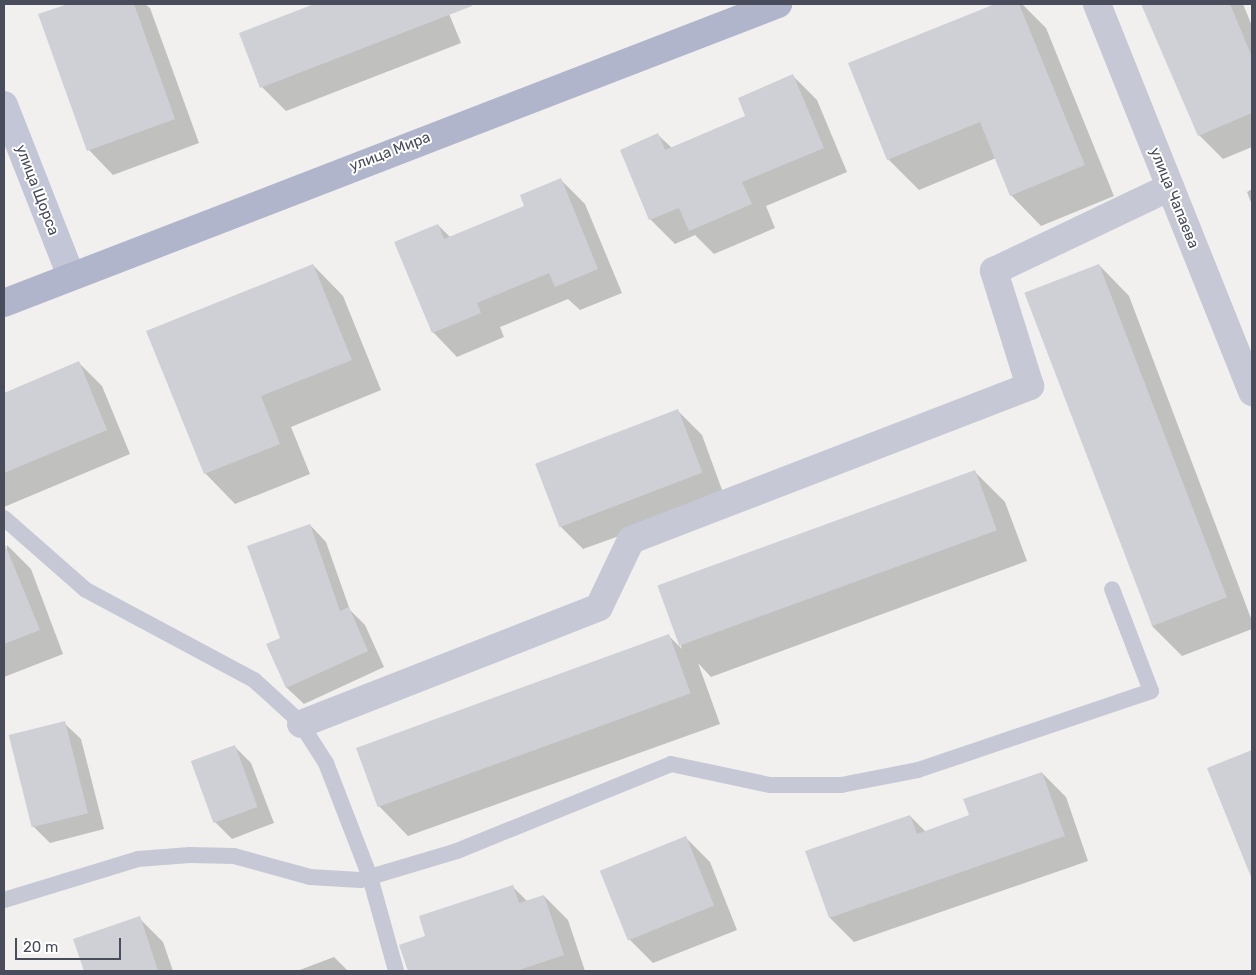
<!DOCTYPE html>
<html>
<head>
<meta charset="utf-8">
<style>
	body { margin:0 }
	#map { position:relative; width:1256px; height:975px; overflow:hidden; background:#f1f0ef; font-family:Rubik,sans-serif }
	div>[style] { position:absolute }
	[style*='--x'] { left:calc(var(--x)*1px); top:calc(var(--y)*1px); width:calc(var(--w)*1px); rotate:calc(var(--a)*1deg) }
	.shadow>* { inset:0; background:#0003 }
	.building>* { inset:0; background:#cfd0d6; transform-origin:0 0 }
	.lane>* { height:16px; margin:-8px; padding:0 8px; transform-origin:8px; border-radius:8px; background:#c6c9d5 }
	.street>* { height:28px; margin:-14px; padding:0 14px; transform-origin:14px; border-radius:14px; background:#c6c9d5 }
	.secondary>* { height:28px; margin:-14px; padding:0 14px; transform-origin:14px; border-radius:14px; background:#c3c6d6 }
	.primary>* { height:28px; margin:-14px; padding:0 14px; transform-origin:14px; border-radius:14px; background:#b1b5cc }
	span { translate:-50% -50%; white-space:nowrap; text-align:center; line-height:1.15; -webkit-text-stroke:4px #fff; paint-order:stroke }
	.street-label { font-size:15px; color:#484c5b }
	.frame { position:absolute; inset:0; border:5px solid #484c5b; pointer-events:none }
	.scale { position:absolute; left:15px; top:938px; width:106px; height:22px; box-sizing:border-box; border:2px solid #484c5b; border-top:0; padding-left:6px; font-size:15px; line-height:18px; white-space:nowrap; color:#484c5b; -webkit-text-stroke:4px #fff; paint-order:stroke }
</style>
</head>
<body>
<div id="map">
	<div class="shadow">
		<i style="clip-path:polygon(71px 4px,145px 4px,150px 8px,199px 143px,113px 175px,89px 150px,40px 15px)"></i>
		<i style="clip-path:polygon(318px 4px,445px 4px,461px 43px,286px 111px,262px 87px,241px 34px)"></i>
		<i style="clip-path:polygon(999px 4px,1022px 4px,1046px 28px,1114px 196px,1041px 226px,1011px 195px,996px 158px,919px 190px,888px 159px,850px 64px)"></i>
		<i style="clip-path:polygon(1143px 4px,1243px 4px,1252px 26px,1252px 147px,1223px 159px,1199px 135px)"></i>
		<i style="clip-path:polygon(793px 76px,817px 100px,847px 172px,766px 206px,775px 228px,714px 254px,695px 235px,675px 244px,650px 219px,622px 150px,658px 135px,672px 148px,747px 117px)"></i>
		<i style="clip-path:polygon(561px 180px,585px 204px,622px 293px,580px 310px,568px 299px,500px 327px,504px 337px,457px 357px,433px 332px,438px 225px,451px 238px,526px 206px)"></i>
		<i style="clip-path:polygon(1252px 189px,1252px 205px,1247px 192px)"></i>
		<i style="clip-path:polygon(313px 265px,343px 296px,381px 390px,291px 427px,310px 474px,235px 504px,205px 473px)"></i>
		<i style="clip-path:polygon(1099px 265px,1129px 296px,1252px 621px,1252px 629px,1182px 656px,1152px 626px)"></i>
		<i style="clip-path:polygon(78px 362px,102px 386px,130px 454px,4px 507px,4px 394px)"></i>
		<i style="clip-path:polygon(678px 411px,702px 435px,725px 498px,583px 549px,559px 525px)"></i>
		<i style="clip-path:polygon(974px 471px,1005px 502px,1027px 561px,711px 677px,698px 663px,720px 724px,408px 836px,378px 805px,668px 635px,682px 649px,659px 587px)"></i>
		<i style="clip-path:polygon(310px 525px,326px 542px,350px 610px,365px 625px,384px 667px,304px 704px,287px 688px,281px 639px)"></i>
		<i style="clip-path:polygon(7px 545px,31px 569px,63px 654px,4px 677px)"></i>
		<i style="clip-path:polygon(64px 723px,81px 739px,104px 829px,50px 843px,33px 826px)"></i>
		<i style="clip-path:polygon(235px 747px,251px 763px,274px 823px,232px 839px,215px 822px)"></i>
		<i style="clip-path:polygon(1252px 751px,1252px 877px,1209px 768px)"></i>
		<i style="clip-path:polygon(1042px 773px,1066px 797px,1088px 861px,854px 942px,830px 918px,910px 816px,926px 832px,970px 816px)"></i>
		<i style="clip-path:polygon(686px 838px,710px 862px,737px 930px,653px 963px,629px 939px)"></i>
		<i style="clip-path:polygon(513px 887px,527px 901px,544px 896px,568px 920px,585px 971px,409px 971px,401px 946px,427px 937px)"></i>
		<i style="clip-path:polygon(139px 918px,163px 942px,173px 971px,85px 971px,74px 940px)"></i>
		<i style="clip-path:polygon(334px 957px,348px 971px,297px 971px)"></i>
	</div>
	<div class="building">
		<i style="clip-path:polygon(68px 4px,134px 4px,175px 119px,87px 151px,38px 14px)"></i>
		<i style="clip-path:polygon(314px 4px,471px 4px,472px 6px,260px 88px,239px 33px)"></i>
		<i style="clip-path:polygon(995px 4px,1019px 4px,1085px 165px,1010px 196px,980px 122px,887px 160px,848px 63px)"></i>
		<i style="clip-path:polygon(1141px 4px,1230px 4px,1252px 57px,1252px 113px,1198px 136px)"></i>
		<i style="clip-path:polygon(793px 74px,824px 148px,742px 182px,752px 204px,689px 231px,679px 208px,649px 220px,620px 150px,658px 133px,665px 150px,745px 116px,738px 98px)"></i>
		<i style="clip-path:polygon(561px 178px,598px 269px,555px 287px,549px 273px,477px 303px,481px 313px,432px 333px,394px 242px,438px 224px,444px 239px,524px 206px,520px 195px)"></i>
		<i style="clip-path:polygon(313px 264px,352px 360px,261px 396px,280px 444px,204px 474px,146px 331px)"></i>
		<i style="left:1099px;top:264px;width:357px;height:80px;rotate:69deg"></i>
		<i style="clip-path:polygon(79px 361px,107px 430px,4px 473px,4px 393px)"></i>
		<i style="left:678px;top:409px;width:68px;height:153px;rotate:69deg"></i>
		<i style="left:975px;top:470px;width:64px;height:338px;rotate:70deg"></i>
		<i style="clip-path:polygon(310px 524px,340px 611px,349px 607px,368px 651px,286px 688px,266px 644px,280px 638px,247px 546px)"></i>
		<i style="clip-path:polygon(4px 542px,40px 630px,4px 644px)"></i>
		<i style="left:669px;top:634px;width:63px;height:333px;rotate:70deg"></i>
		<i style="left:65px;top:721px;width:95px;height:58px;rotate:76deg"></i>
		<i style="left:235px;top:745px;width:66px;height:47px;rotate:70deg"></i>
		<i style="clip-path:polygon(1252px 750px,1252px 877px,1251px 877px,1207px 768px)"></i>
		<i style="clip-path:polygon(1042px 772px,1065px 836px,829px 918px,805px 851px,910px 815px,917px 834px,969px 815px,963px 799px)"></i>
		<i style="left:686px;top:836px;width:75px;height:93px;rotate:68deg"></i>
		<i style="clip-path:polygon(513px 885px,519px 903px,544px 895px,564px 955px,516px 971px,408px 971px,399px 945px,425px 936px,419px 916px)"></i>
		<i style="clip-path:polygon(140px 916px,158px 971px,84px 971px,73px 939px)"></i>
	</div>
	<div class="lane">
		<i style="--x:4;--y:518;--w:109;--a:41.3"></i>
		<i style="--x:86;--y:590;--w:191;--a:28.2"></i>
		<i style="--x:254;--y:680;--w:61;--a:42.3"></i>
		<i style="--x:299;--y:721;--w:50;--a:57.3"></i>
		<i style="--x:326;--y:763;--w:122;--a:68.9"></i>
		<i style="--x:370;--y:877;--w:98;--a:74.5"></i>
		<i style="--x:4;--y:900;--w:140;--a:-17"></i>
		<i style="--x:138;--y:859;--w:52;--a:-4.4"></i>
		<i style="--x:190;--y:855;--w:44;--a:1.3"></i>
		<i style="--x:234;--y:856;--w:79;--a:15.4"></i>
		<i style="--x:310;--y:877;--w:50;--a:3.4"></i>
		<i style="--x:360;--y:880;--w:101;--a:-16.6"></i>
		<i style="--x:457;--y:851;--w:231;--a:-22.1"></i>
		<i style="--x:671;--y:764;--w:101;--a:12"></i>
		<i style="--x:770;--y:785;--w:71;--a:0"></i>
		<i style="--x:841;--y:785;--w:78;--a:-11"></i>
		<i style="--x:918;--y:770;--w:246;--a:-18.7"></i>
		<i style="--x:1151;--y:691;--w:109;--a:-110.9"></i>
	</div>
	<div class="street">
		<i style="--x:1097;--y:4;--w:418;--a:68.2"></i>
		<i style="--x:301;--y:724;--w:320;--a:-21.4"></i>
		<i style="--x:599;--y:607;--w:74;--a:-64.5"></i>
		<i style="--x:631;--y:540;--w:428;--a:-21.1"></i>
		<i style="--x:1030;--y:386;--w:121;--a:-107.4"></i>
		<i style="--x:994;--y:271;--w:195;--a:-25.5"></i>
	</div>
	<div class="secondary">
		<i style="--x:4;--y:105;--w:184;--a:68.6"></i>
	</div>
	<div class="primary">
		<i style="--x:4;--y:303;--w:830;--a:-21.12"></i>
	</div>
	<div class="street-label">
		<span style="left:390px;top:152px;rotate:-21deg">улица Мира</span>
		<span style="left:37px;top:190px;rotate:69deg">улица Щорса</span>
		<span style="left:1174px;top:198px;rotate:68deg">улица Чапаева</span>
	</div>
	<div class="frame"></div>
	<div class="scale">20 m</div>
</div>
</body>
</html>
